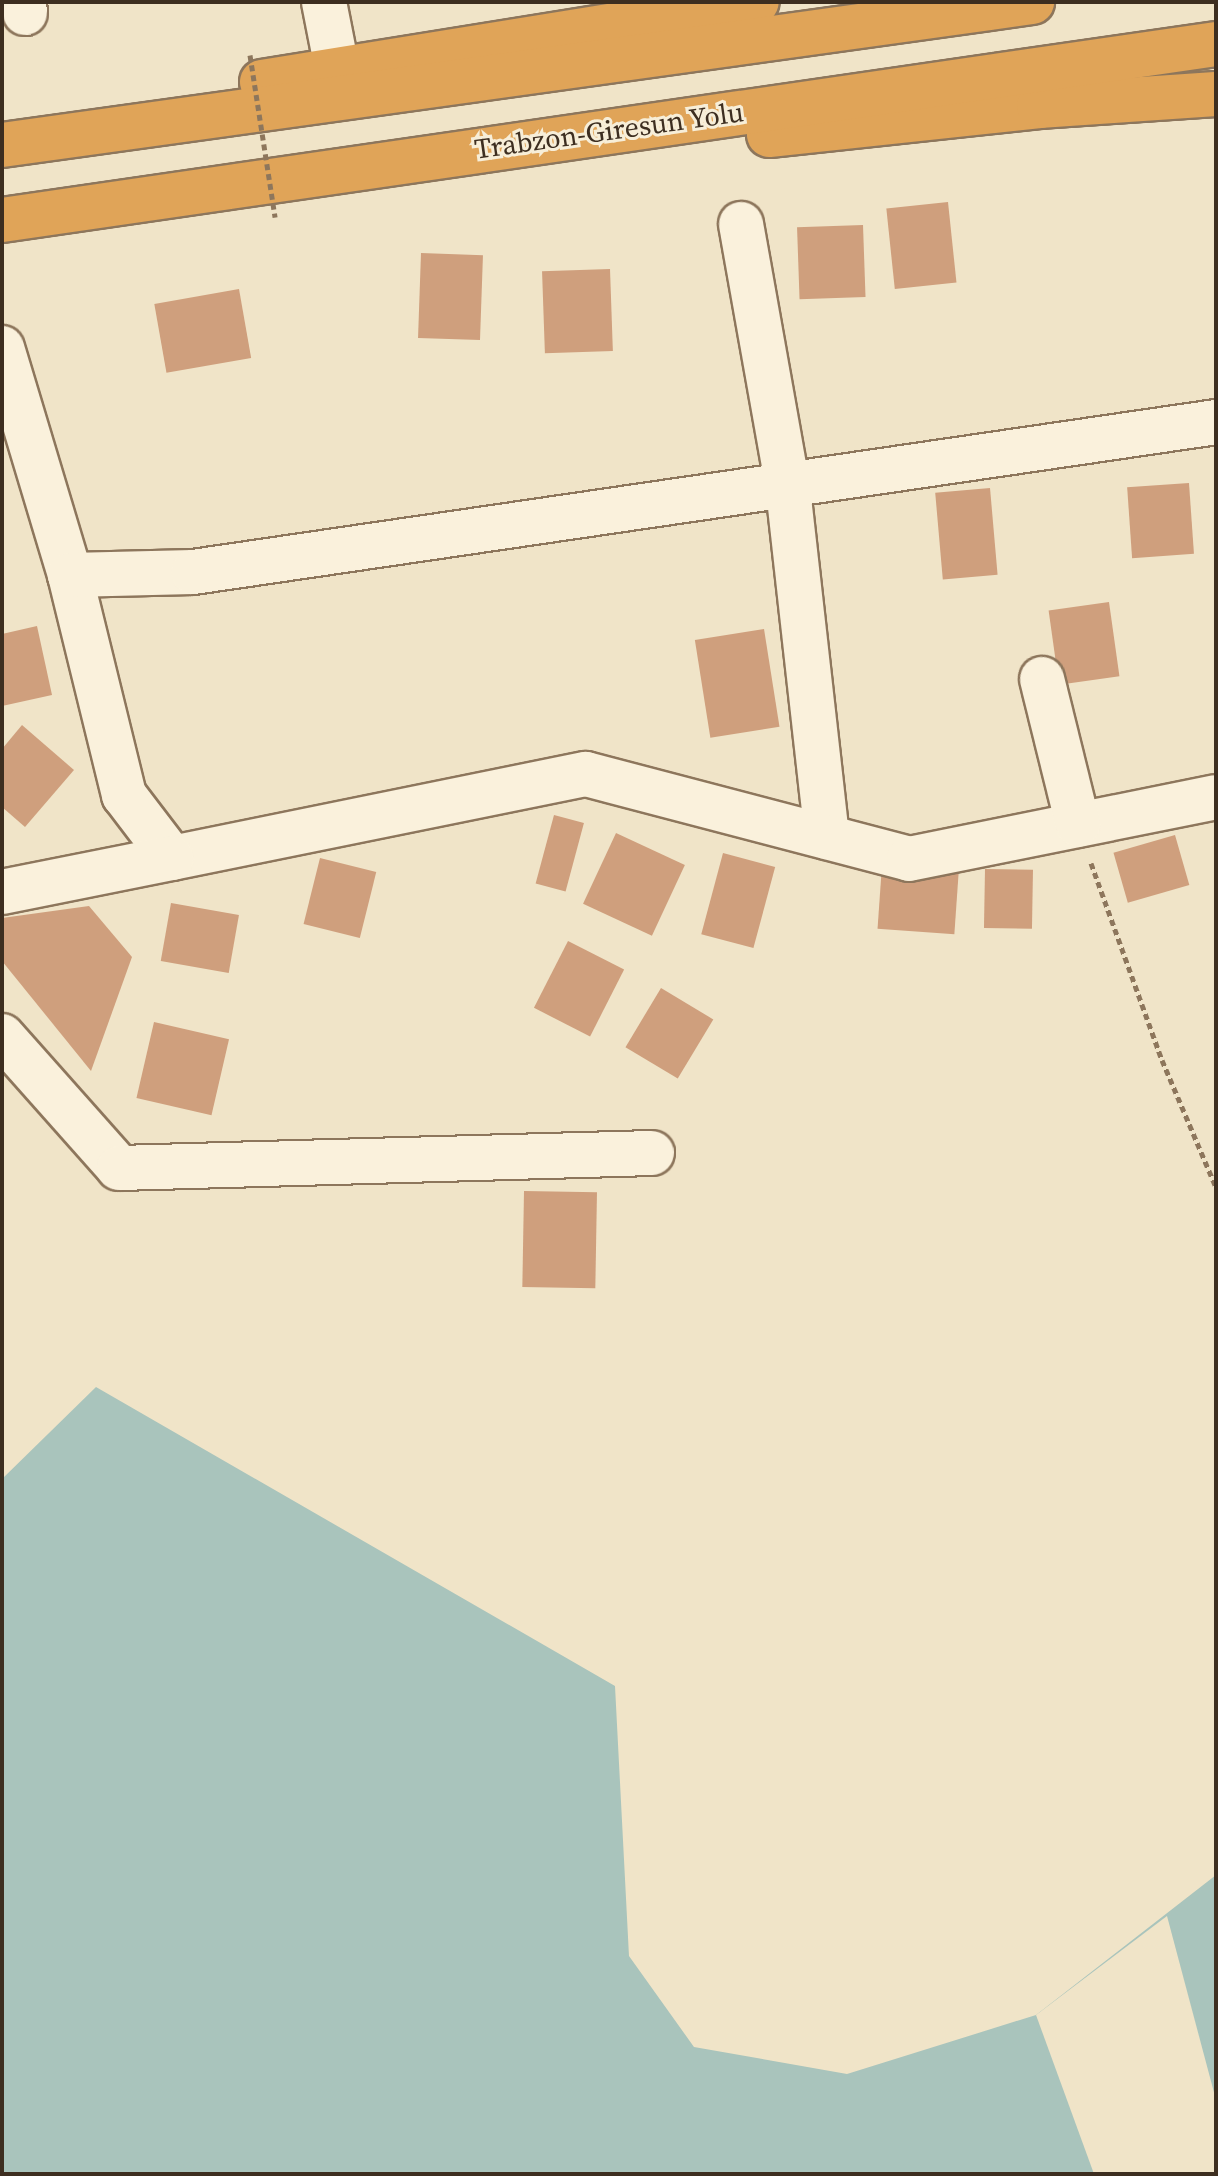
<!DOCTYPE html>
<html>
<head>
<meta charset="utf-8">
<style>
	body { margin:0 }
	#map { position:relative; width:1218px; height:2176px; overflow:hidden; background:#f0e4c8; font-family:"Source Serif 4",serif }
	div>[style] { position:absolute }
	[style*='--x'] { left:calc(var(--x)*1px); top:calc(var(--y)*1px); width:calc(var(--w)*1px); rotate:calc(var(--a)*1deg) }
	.water>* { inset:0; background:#a9c4bc }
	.pier>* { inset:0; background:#f0e4c8 }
	.building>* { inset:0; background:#cf9f7d; transform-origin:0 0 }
	.path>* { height:5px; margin-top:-2.5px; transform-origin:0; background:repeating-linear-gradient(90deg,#8d765c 0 6px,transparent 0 10px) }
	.roads { filter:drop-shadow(2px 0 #8d765c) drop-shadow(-2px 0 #8d765c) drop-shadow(0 2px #8d765c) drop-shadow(0 -2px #8d765c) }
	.street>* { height:44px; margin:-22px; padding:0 22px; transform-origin:22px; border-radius:22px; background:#faf1dc }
	.highway>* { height:44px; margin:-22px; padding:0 22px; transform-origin:22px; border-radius:22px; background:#e0a458 }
	.path-bridge>* { height:5px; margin-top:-2.5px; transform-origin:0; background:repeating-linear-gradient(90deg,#8d765c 0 6px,transparent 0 10px) }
	span { translate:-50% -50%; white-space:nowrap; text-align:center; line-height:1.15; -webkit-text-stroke:6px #f7eed8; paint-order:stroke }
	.street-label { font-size:28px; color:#3d2e20 }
	.frame { position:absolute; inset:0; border:4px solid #3d2e20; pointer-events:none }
</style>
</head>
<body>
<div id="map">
	<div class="water">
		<i style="clip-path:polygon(96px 1387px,615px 1686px,629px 1956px,694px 2047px,847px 2074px,1036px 2015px,1216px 1875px,1216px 2174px,2px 2174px,2px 1479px)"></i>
	</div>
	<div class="pier">
		<i style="clip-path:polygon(1167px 1916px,1216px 2100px,1216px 2174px,1094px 2174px,1036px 2015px)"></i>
	</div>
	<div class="building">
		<i style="left:948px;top:202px;width:81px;height:62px;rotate:84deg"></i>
		<i style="left:863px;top:225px;width:72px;height:66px;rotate:88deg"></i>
		<i style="left:421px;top:253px;width:62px;height:85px;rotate:2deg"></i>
		<i style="left:610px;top:269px;width:82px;height:68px;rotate:88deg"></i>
		<i style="left:239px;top:289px;width:70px;height:86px;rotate:80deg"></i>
		<i style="left:1189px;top:483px;width:71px;height:62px;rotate:86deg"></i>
		<i style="left:990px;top:488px;width:87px;height:55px;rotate:85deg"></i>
		<i style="left:1109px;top:602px;width:75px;height:61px;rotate:82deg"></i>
		<i style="clip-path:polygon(37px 626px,52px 695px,2px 706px,2px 634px)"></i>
		<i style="left:764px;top:629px;width:99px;height:70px;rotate:81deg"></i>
		<i style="clip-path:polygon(22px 725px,74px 770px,25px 827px,2px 807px,2px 749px)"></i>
		<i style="left:554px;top:815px;width:31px;height:71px;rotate:15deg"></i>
		<i style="left:616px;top:833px;width:76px;height:78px;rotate:25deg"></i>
		<i style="left:1175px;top:835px;width:52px;height:64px;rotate:74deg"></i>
		<i style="left:723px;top:853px;width:54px;height:84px;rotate:15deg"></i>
		<i style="left:320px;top:858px;width:58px;height:68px;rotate:14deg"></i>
		<i style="left:882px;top:865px;width:77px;height:64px;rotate:4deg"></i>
		<i style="left:985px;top:869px;width:48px;height:59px;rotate:1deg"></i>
		<i style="left:171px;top:903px;width:69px;height:59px;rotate:10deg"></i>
		<i style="clip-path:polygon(89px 906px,132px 957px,91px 1071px,2px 961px,2px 918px)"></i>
		<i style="left:568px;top:941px;width:63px;height:75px;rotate:27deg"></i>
		<i style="left:661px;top:988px;width:61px;height:69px;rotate:31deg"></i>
		<i style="left:154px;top:1022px;width:77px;height:78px;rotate:13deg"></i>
		<i style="left:524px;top:1191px;width:73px;height:96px;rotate:1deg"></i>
	</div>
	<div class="path">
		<i style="--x:1091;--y:863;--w:209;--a:70.2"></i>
		<i style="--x:1162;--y:1060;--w:138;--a:67"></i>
	</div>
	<div class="roads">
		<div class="street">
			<i style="--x:24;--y:2;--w:11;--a:85"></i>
			<i style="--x:324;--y:2;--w:67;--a:78.9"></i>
			<i style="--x:741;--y:224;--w:269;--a:79.9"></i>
			<i style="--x:788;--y:489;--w:350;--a:83.6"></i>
			<i style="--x:2;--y:348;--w:237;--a:73.3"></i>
			<i style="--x:70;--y:575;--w:227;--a:76.2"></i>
			<i style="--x:124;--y:795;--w:79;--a:52.7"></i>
			<i style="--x:172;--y:858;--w:422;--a:-11.5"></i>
			<i style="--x:586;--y:774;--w:334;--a:14.7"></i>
			<i style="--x:909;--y:859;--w:313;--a:-11.4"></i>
			<i style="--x:70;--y:575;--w:123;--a:-1.4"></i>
			<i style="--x:193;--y:572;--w:1034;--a:-8.34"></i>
			<i style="--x:1042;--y:679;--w:150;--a:76.1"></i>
			<i style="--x:2;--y:892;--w:173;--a:-11.3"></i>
			<i style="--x:2;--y:1036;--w:176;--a:48.4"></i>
			<i style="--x:119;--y:1168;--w:533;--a:-1.61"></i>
		</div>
		<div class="highway">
			<i style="--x:262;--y:82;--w:501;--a:-9.18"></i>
			<i style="--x:769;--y:135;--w:272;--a:-6.1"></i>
			<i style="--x:1039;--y:106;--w:177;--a:-3.9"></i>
			<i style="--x:2;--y:145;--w:1040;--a:-7.9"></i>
			<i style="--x:2;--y:220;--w:1227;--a:-8.25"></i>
		</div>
	</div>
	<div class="path-bridge">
		<i style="--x:250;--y:55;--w:164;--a:81.2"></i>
	</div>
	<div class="street-label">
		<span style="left:609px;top:130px;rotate:-8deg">Trabzon-Giresun Yolu</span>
	</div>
	<div class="frame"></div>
</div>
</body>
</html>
